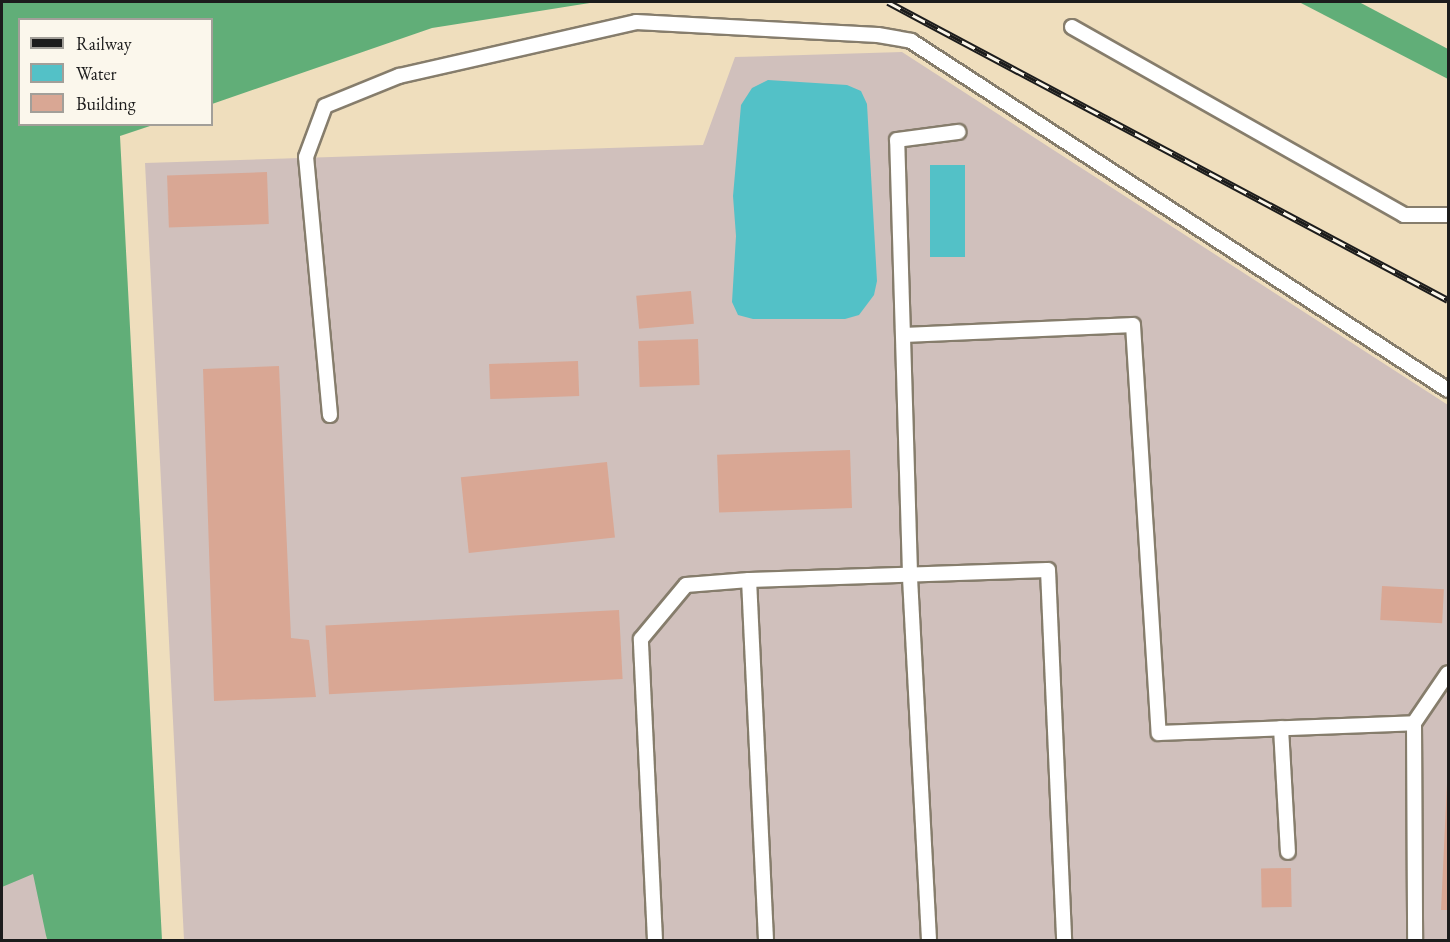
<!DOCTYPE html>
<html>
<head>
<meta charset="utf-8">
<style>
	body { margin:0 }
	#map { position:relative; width:1450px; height:942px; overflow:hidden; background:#efdebd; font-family:"EB Garamond",serif }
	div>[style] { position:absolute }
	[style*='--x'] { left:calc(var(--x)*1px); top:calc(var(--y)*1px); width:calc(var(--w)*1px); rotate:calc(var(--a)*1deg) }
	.industrial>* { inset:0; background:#d0c0bc; transform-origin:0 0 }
	.forest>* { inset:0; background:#61ae78 }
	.water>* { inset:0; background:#53c1c7; transform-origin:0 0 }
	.building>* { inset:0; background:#d9a794; transform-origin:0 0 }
	.roads { filter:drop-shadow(2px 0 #867d6c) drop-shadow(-2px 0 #867d6c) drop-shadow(0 2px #867d6c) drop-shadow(0 -2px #867d6c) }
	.lane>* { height:14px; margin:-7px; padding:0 7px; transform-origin:7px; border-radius:7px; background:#fff }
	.rail>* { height:7px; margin-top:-3.5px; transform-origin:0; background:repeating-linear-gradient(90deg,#fbf7ec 0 14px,#1c1c1c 0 28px); box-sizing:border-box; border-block:2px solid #1c1c1c }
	span { translate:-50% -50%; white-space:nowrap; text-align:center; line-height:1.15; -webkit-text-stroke:5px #fbf7ec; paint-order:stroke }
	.frame { position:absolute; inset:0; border:3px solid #1c1c1c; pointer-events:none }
	.legend { position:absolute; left:18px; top:18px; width:195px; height:108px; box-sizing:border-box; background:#fbf7ec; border:2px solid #a29f99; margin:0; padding:8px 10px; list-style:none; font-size:18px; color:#1c1c1c }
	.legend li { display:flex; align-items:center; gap:12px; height:30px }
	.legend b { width:30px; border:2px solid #a29f99 }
</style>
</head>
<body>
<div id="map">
	<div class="industrial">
		<i style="clip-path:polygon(902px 52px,1448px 405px,1448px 940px,184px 940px,145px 163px,703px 145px,735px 57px)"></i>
		<i style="left:2px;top:792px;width:59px;height:148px;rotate:6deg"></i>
	</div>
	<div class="forest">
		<i style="clip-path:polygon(2px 2px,596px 2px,432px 28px,212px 104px,212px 20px,20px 20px,20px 124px,153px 125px,120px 136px,162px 940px,47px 940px,33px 874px,2px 887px)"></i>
		<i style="clip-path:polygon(1299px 2px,1359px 2px,1448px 49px,1448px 79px)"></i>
	</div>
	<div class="water">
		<i style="clip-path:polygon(768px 80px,847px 85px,861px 91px,867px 104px,877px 281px,874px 295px,859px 315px,845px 319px,753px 319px,738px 315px,732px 302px,736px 236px,733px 196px,741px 105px,752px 88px)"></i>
		<i style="left:930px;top:165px;width:35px;height:92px"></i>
	</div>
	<div class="building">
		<i style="left:267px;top:172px;width:52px;height:100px;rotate:88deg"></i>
		<i style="left:691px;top:291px;width:33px;height:55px;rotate:85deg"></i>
		<i style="left:698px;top:339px;width:46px;height:60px;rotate:88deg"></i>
		<i style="left:578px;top:361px;width:35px;height:89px;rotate:88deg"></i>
		<i style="clip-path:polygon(279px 366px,291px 638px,309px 640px,316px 697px,214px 701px,203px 369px)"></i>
		<i style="left:850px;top:450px;width:58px;height:133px;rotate:88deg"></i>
		<i style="left:607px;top:462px;width:76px;height:147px;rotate:84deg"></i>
		<i style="left:1382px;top:586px;width:62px;height:34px;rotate:3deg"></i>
		<i style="left:619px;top:610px;width:69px;height:294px;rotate:87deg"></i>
		<i style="clip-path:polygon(1447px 783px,1448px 783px,1448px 910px,1441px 910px)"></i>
		<i style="left:1291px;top:868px;width:39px;height:30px;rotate:89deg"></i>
	</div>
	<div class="roads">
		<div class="lane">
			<i style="--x:1072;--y:27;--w:382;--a:29.5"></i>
			<i style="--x:1404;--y:215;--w:44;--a:0"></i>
			<i style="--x:905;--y:335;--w:228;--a:-2.5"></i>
			<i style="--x:1133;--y:325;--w:409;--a:86.4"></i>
			<i style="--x:1159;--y:733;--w:255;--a:-2.2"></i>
			<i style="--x:1414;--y:723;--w:217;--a:89.7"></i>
			<i style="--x:330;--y:415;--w:259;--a:-95.3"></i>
			<i style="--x:306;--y:157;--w:54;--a:-69.6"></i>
			<i style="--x:325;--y:106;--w:80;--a:-22.1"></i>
			<i style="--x:399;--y:76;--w:243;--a:-12.8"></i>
			<i style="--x:636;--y:22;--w:242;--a:3.1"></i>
			<i style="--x:878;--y:35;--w:34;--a:10"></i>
			<i style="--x:911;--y:41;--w:640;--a:33.02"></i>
			<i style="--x:1414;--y:723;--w:60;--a:-55.8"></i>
			<i style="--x:1281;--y:728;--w:124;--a:86.8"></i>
			<i style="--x:655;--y:940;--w:301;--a:-92.7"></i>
			<i style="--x:641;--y:639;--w:70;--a:-50.2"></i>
			<i style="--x:686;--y:585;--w:63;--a:-4.5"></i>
			<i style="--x:766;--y:940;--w:360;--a:-92.7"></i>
			<i style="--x:749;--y:580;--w:299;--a:-1.9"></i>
			<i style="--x:1048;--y:570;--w:370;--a:87.5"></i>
			<i style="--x:929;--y:940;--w:367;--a:-93"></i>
			<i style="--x:910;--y:573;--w:433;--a:-91.7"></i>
			<i style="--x:897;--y:140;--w:62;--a:-7.5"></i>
		</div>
	</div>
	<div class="rail">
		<i style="--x:888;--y:2;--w:634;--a:28.02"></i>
	</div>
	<div class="frame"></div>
	<ul class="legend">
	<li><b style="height:8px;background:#1c1c1c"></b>Railway</li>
	<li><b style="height:16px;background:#53c1c7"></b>Water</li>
	<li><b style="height:16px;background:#d9a794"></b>Building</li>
	</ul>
</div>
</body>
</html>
